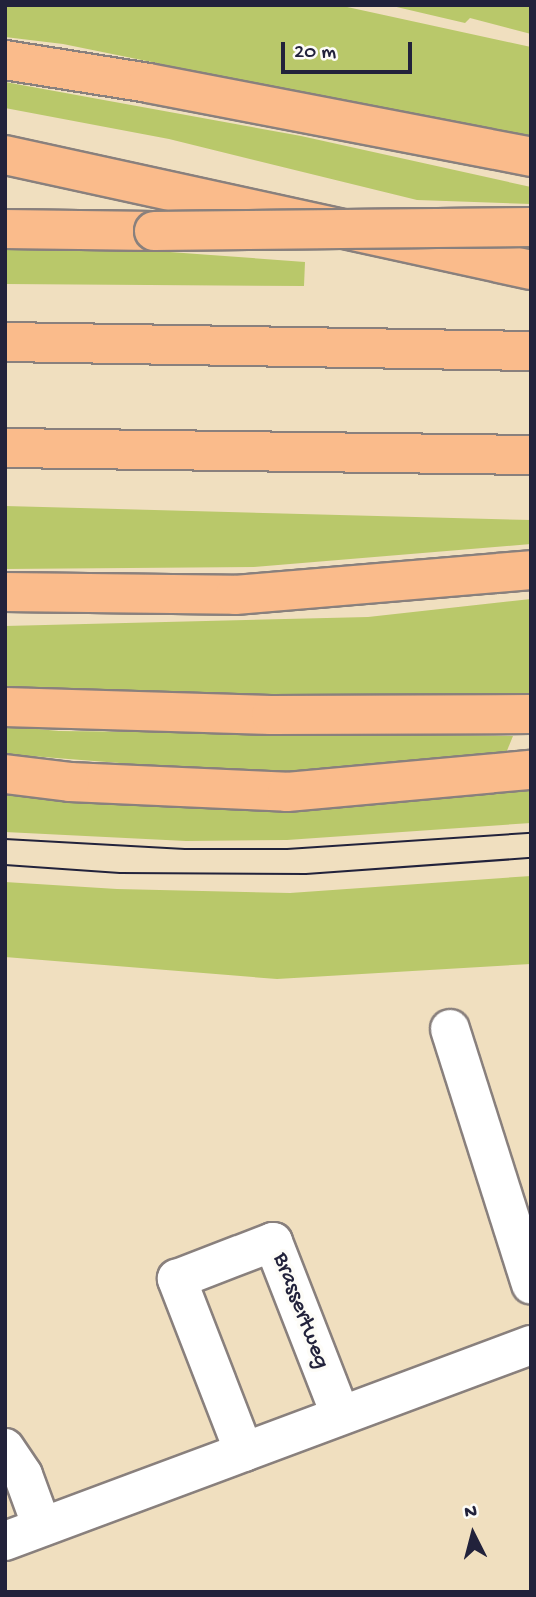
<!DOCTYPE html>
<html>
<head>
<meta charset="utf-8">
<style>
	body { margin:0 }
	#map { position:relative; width:536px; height:1597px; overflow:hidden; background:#f0dfbf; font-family:"Gochi Hand",sans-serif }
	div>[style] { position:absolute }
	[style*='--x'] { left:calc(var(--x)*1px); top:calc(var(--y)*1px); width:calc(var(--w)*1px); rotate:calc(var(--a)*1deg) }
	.green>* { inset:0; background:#b9c86a }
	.roads { filter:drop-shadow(2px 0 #89807d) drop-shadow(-2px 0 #89807d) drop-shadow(0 2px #89807d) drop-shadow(0 -2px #89807d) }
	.minor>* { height:38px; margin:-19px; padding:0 19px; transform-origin:19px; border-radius:19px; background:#fff }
	.major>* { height:38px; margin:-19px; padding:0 19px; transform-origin:19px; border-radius:19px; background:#fabb8b }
	.highway>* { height:38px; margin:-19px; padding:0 19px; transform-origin:19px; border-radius:19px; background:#fabb8b }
	.tram>* { height:2px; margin:-1px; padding:0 1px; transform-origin:1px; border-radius:1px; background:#22223b }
	.bridges { filter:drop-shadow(2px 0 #89807d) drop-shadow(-2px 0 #89807d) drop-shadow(0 2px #89807d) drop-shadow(0 -2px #89807d) }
	.highway-bridge>* { height:38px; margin:-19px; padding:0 19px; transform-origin:19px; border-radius:19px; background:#fabb8b }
	span { translate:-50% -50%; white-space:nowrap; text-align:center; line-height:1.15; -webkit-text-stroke:7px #fdfcf7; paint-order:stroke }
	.street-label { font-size:23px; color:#22223b }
	.frame { position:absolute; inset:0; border:7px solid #22223b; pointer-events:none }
	.north { position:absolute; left:438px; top:1499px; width:70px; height:70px; -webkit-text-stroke:5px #fdfcf7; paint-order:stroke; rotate:354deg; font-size:19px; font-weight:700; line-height:28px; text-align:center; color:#22223b }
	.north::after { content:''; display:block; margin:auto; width:24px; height:32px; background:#22223b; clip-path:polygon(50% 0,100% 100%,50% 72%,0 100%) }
	.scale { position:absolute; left:281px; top:42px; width:131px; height:32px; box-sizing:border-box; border:4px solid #22223b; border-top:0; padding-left:9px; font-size:21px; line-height:24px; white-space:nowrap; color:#22223b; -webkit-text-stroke:5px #fdfcf7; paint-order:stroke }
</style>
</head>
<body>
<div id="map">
	<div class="green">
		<i style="clip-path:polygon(5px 5px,338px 5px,531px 47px,531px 139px,63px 44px,5px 37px)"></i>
		<i style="clip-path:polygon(388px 5px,531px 5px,531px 34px,470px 18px,465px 23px)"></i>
		<i style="clip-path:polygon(5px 82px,301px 136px,531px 187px,531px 204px,417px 200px,169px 139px,5px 108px)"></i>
		<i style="clip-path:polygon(5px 247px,116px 248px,305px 262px,304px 286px,5px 284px)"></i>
		<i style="clip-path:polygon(5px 506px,531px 520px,531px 544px,254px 567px,5px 569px)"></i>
		<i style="clip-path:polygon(531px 599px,531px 707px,5px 693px,5px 626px,368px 617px)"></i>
		<i style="clip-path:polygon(5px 726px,59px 731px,513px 736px,504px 758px,272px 775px,5px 754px)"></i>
		<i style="clip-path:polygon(531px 782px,531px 823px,287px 840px,186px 841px,5px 832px,5px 790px)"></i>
		<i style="clip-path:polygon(531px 876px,531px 964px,277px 979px,5px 957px,5px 882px,117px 889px,290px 893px)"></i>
	</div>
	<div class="roads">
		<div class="minor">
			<i style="--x:450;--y:1029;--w:268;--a:72.4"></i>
			<i style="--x:5;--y:1448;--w:32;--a:56"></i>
			<i style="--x:23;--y:1475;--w:55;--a:69.9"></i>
			<i style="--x:244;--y:1452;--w:186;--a:-111.2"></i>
			<i style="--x:177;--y:1279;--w:103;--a:-21.1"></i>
			<i style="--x:273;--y:1242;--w:185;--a:68.7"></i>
			<i style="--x:5;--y:1541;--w:561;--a:-20.44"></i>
		</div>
		<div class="major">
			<i style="--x:5;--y:60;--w:145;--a:9.1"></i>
			<i style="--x:148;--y:83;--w:390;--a:10.9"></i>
			<i style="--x:5;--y:707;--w:266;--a:1.7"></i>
			<i style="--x:271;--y:715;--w:260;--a:-0.2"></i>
			<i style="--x:70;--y:782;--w:217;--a:2.6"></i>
			<i style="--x:287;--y:792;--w:245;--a:-5.2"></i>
		</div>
		<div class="highway">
			<i style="--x:5;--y:155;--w:538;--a:12.33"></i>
			<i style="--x:5;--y:229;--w:149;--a:0.8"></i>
			<i style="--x:5;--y:342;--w:526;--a:0.98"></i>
			<i style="--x:5;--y:448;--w:526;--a:0.76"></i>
			<i style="--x:5;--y:592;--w:230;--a:0.7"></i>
			<i style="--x:235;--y:595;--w:297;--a:-4.8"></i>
			<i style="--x:5;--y:774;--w:65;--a:7"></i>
		</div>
	</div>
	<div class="tram">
		<i style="--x:5;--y:839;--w:180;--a:3.2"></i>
		<i style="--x:185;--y:849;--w:102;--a:0"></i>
		<i style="--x:287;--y:849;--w:245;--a:-3.8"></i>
		<i style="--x:5;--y:865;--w:115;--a:4"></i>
		<i style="--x:120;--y:873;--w:186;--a:0.3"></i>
		<i style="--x:306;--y:874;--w:226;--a:-4.1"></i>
	</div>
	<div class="bridges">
		<div class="highway-bridge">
			<i style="--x:154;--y:231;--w:377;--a:-0.6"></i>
		</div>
	</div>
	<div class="street-label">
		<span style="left:300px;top:1311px;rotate:69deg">Brassertweg</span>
	</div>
	<div class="frame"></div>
	<div class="north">N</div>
	<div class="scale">20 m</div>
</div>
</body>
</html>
